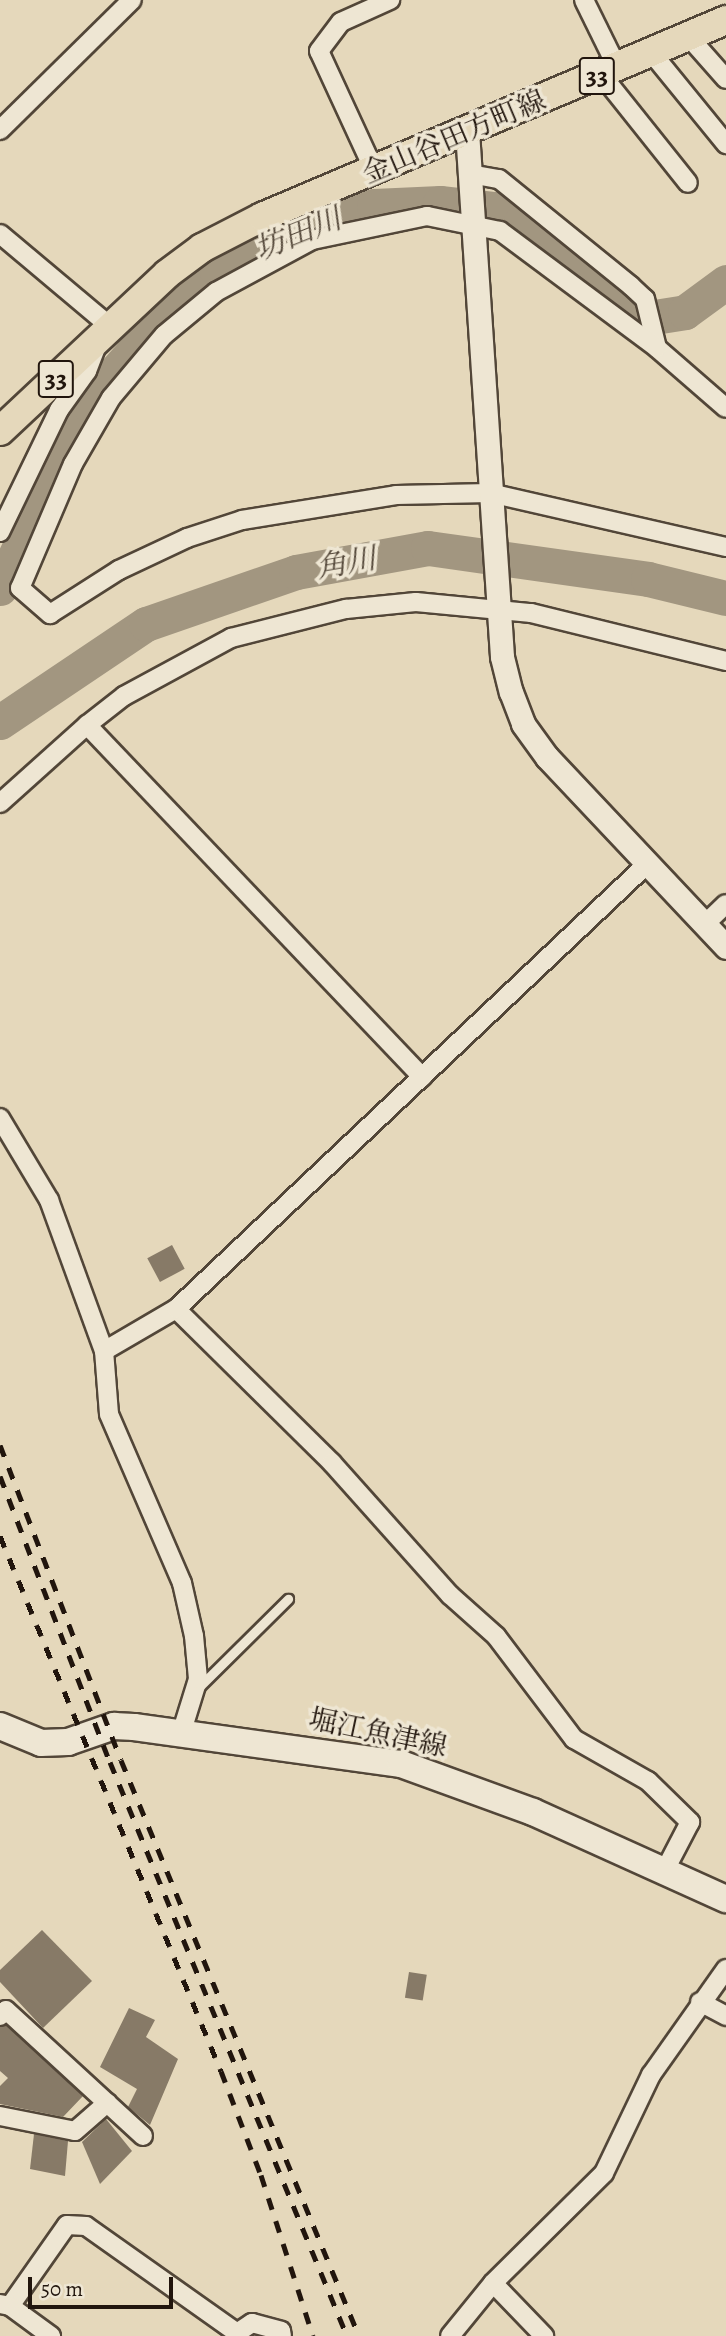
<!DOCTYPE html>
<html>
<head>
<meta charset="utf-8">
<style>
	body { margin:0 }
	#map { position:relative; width:726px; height:2336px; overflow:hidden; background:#e5d8bb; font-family:Alegreya,"Noto Serif JP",serif }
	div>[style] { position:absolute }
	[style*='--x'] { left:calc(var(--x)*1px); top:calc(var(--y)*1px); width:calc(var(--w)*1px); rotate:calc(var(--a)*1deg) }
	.river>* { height:35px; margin:-17.5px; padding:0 17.5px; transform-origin:17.5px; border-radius:17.5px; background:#a29680 }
	.building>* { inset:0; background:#877a67; transform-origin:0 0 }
	.roads { filter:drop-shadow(2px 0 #524638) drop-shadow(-2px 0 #524638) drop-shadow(0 2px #524638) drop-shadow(0 -2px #524638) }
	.service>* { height:9px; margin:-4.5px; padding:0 4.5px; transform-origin:4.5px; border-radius:4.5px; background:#eee6d3 }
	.minor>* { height:18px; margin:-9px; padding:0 9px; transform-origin:9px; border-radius:9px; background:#eee6d3 }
	.tertiary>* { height:23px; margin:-11.5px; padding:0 11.5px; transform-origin:11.5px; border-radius:11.5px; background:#eee6d3 }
	.secondary>* { height:26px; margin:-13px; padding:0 13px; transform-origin:13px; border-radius:13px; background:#eee6d3 }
	.primary>* { height:28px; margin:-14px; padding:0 14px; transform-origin:14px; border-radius:14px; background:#e5d8bb }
	.rail>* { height:5px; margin-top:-2.5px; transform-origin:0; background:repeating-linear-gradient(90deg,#21150d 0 12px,transparent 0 24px) }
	span { translate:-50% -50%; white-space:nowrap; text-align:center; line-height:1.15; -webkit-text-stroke:7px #eee6d3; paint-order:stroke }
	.shield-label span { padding:2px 5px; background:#eee6d3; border:2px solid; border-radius:5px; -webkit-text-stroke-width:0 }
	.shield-label { font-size:26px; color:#21150d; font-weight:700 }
	.street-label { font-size:28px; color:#21150d }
	.water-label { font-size:30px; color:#55493b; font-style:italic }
	.scale { position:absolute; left:28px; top:2277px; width:145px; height:32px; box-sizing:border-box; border:4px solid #21150d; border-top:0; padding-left:9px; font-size:21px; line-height:24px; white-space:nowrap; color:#21150d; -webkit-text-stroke:5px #eee6d3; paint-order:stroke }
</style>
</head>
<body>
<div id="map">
	<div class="river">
		<i style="--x:0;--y:588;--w:204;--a:-64.8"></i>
		<i style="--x:87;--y:403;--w:103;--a:-48.1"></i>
		<i style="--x:156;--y:326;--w:83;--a:-43.5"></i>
		<i style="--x:216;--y:269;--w:106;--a:-25.6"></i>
		<i style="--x:312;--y:223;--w:64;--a:-15.3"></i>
		<i style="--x:374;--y:206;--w:66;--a:-2.6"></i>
		<i style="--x:440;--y:203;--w:53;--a:6.5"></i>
		<i style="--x:493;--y:209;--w:30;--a:27"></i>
		<i style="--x:520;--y:223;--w:134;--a:38.3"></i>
		<i style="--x:625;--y:306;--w:26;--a:28"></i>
		<i style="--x:648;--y:318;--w:37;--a:-9"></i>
		<i style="--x:685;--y:312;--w:51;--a:-36.2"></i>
		<i style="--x:0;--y:722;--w:176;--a:-33.9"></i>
		<i style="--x:146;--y:624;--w:159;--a:-19.1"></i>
		<i style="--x:296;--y:572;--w:134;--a:-10.3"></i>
		<i style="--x:428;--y:548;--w:222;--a:8"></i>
		<i style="--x:648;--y:579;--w:80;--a:13.7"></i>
	</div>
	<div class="building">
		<i style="left:172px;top:1245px;width:27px;height:28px;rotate:62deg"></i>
		<i style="clip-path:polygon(42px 1930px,92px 1981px,43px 2028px,0 1982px,0 1970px)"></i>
		<i style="left:409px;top:1972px;width:18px;height:26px;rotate:9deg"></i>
		<i style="clip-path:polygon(129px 2008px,155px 2020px,146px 2037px,178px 2059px,150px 2125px,128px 2107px,137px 2089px,100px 2067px)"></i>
		<i style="clip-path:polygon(6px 2025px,83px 2096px,63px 2117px,0 2104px,0 2086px,8px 2078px,0 2071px,0 2027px)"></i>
		<i style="clip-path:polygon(106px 2119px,132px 2151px,100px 2184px,82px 2142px)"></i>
		<i style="clip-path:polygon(34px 2134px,68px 2141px,65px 2176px,30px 2169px)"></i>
	</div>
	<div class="roads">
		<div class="service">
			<i style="--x:200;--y:1686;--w:124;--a:-44.7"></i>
		</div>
		<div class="minor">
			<i style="--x:584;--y:0;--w:75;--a:63.8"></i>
			<i style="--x:688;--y:36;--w:57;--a:48.5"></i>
			<i style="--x:651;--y:52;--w:119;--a:50.8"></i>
			<i style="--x:601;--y:74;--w:139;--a:51.4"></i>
			<i style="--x:0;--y:130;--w:185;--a:-44.6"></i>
			<i style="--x:374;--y:170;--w:131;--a:-114.8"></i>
			<i style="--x:319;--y:51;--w:36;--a:-53"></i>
			<i style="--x:341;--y:22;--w:54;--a:-24.2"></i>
			<i style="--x:470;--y:174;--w:29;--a:10"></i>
			<i style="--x:499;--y:179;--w:170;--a:39"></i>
			<i style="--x:631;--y:286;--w:19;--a:43"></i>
			<i style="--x:645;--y:299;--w:50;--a:76.2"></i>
			<i style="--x:657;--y:348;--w:91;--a:41"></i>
			<i style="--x:0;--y:234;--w:145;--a:40"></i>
			<i style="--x:657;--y:348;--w:196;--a:-143.3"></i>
			<i style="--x:500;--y:231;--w:75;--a:-168.4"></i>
			<i style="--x:427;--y:216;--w:117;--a:168.2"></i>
			<i style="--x:312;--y:240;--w:109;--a:151.6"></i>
			<i style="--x:216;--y:292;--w:67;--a:140.4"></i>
			<i style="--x:164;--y:335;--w:82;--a:130.1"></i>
			<i style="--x:111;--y:398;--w:76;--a:119.9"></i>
			<i style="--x:73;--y:464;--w:135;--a:113.1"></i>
			<i style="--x:20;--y:588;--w:40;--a:41"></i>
			<i style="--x:50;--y:614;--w:82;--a:-32.5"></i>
			<i style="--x:119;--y:570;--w:75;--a:-25.2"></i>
			<i style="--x:187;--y:538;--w:58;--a:-18.1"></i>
			<i style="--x:242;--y:520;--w:156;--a:-9.2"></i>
			<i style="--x:396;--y:495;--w:94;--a:-1.2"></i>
			<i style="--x:490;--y:493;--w:242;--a:12.9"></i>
			<i style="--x:0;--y:532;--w:136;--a:-64.2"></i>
			<i style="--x:59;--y:410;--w:48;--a:-54.3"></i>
			<i style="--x:87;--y:371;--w:26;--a:-69"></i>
			<i style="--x:87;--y:725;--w:47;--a:-38.1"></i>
			<i style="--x:124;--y:696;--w:122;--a:-28.5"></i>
			<i style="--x:231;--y:638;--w:119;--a:-14.2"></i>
			<i style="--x:346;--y:609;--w:70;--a:-5.7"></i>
			<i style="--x:416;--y:602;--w:116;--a:5.5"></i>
			<i style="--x:531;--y:613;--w:201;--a:13.8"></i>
			<i style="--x:0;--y:803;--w:117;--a:-41.9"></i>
			<i style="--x:87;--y:725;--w:486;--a:46.4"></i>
			<i style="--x:704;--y:925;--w:30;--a:-44"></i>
			<i style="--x:0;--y:1118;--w:96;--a:59.1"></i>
			<i style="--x:49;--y:1200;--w:161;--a:70"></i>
			<i style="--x:176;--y:1309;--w:219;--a:44.6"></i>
			<i style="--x:332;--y:1463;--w:177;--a:48.2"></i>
			<i style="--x:450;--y:1595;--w:62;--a:41.7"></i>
			<i style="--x:496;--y:1636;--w:129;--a:52.9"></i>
			<i style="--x:574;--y:1739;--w:85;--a:29.6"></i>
			<i style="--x:648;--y:1781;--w:59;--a:44.3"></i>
			<i style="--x:690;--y:1822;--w:54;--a:117.5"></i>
			<i style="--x:181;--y:1734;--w:58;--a:-72.8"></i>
			<i style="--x:198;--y:1679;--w:43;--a:-95.3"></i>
			<i style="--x:194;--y:1636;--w:54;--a:-102.8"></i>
			<i style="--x:182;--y:1583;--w:184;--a:-113.4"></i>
			<i style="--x:109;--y:1414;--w:63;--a:-94.5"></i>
			<i style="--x:104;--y:1351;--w:83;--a:-30.3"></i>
			<i style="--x:176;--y:1309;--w:648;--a:-43.37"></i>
			<i style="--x:700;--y:2002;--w:30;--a:28"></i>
			<i style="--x:0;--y:2016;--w:8;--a:-45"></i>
			<i style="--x:6;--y:2010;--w:186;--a:42.6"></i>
			<i style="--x:0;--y:2116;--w:76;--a:11.3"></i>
			<i style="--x:75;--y:2131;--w:43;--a:-41.2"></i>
			<i style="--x:493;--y:2283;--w:74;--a:46.1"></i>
			<i style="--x:0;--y:2304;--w:10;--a:11"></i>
			<i style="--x:10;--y:2306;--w:99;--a:-54.9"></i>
			<i style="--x:67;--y:2225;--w:19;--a:3"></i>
			<i style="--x:86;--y:2226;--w:185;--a:35.3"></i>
			<i style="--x:237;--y:2333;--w:18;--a:-34"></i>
			<i style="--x:252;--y:2323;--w:30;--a:15"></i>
			<i style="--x:281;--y:2331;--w:5;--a:79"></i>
			<i style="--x:10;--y:2306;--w:51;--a:36.2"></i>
			<i style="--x:450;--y:2336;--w:68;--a:-50.9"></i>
			<i style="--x:493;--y:2283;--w:156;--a:-44.7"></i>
			<i style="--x:604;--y:2173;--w:109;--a:-64.4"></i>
			<i style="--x:651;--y:2075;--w:130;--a:-54.7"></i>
		</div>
		<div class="tertiary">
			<i style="--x:467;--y:131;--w:527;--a:86.19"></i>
			<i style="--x:502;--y:657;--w:36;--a:76"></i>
			<i style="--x:511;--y:692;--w:34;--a:69"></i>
			<i style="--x:523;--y:724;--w:41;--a:54"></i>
			<i style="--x:547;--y:757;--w:261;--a:46.7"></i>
		</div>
		<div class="secondary">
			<i style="--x:0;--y:1726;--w:44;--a:22.5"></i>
			<i style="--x:41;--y:1743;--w:27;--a:-2"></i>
			<i style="--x:68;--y:1742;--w:49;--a:-19.2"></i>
			<i style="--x:114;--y:1726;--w:20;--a:3"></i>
			<i style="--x:134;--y:1727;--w:270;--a:7.9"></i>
			<i style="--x:401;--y:1764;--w:140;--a:20"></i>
			<i style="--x:533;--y:1812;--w:212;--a:24.3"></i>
		</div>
		<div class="primary">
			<i style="--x:0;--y:431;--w:229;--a:-43.2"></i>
			<i style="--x:167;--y:274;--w:44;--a:-36.6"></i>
			<i style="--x:202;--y:248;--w:68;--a:-27.3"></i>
			<i style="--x:262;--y:217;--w:504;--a:-23"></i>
		</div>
	</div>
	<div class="rail">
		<i style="--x:0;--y:1445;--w:337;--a:69"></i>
		<i style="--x:121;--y:1760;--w:623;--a:67.55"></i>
		<i style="--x:0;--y:1476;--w:306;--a:69"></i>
		<i style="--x:110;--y:1762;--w:621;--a:67.56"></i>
		<i style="--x:0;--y:1536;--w:579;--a:67.56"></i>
		<i style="--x:221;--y:2071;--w:111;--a:69"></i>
		<i style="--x:261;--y:2175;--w:169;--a:72.1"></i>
	</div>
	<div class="shield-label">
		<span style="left:597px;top:76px">33</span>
		<span style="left:56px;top:379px">33</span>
	</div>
	<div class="street-label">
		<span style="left:454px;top:137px;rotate:-23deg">金山谷田方町線</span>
		<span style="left:378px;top:1733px;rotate:12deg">堀江魚津線</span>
	</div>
	<div class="water-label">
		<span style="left:298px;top:234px;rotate:-22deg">坊田川</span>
		<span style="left:346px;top:563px;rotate:-10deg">角川</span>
	</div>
	<div class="scale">50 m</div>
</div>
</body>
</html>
